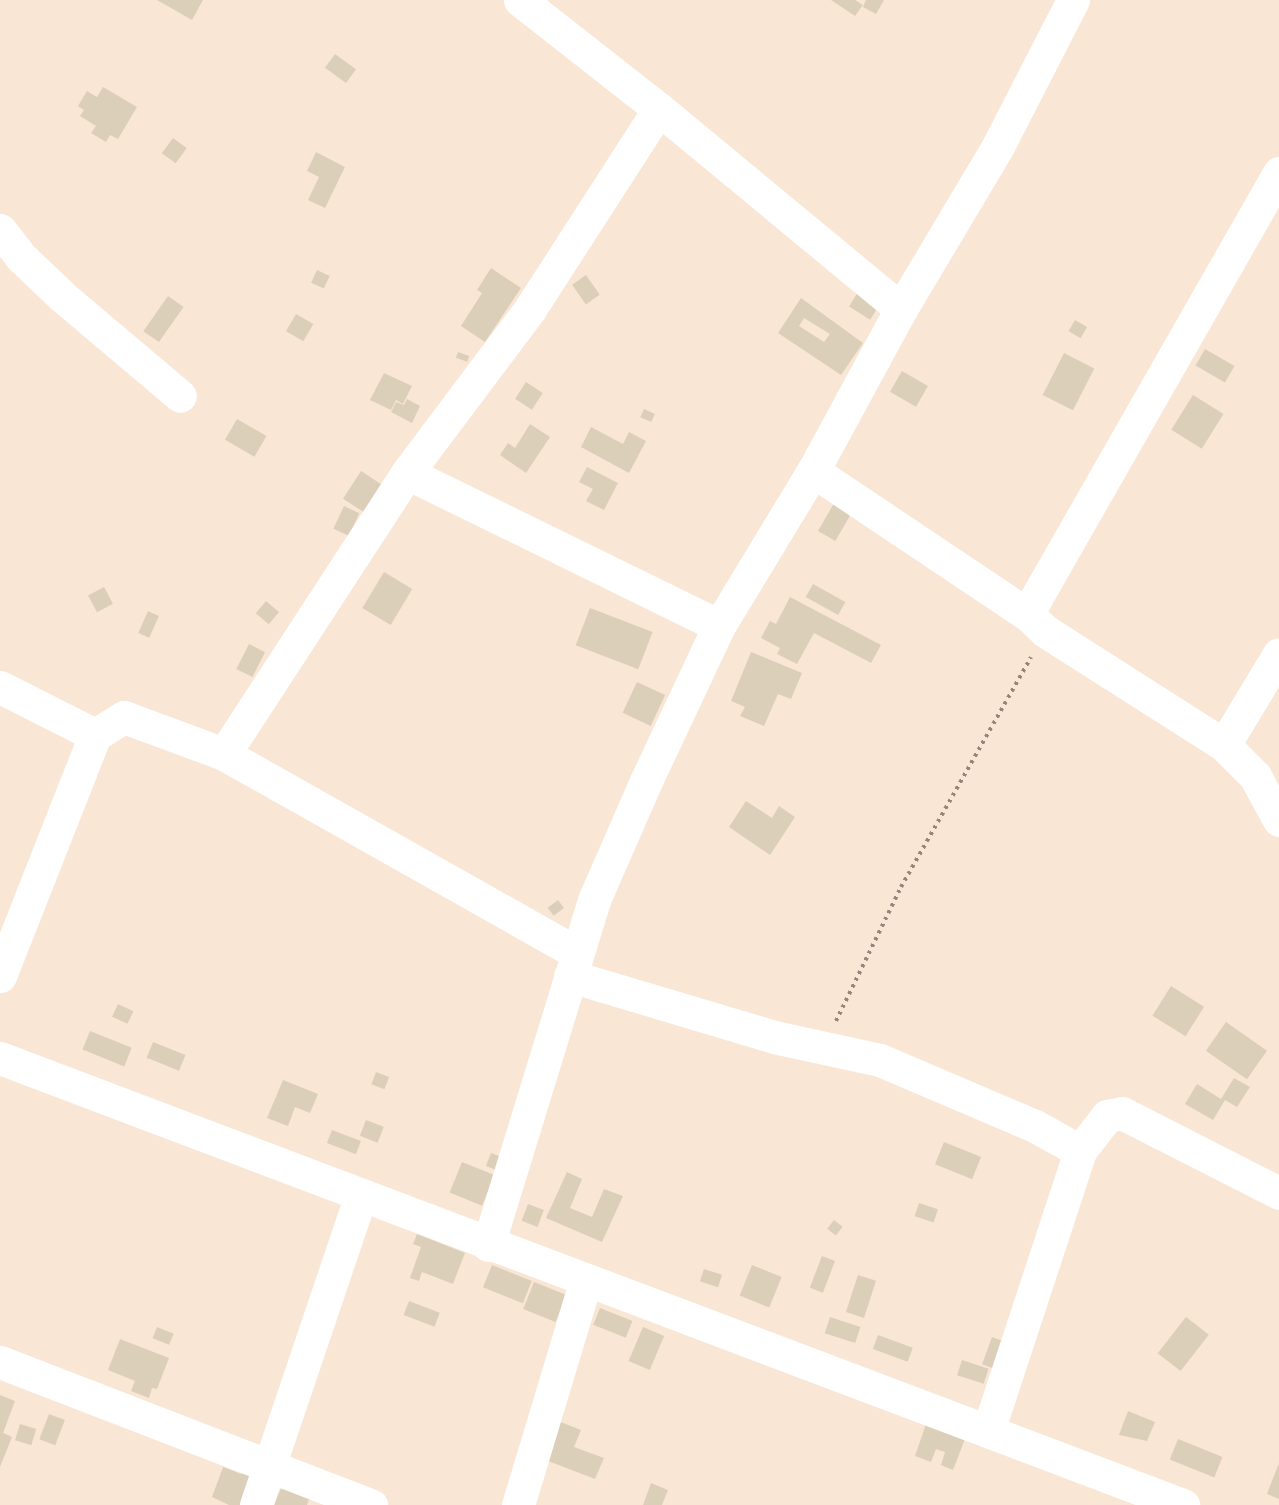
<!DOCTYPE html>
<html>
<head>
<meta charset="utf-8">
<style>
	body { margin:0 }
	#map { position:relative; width:1279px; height:1505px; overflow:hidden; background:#f9e6d4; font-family:"IBM Plex Serif",serif }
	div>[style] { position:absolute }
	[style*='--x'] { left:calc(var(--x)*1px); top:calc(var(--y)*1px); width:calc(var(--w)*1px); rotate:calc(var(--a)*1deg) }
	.building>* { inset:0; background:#dccfba; transform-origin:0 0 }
	.path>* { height:4px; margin-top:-2px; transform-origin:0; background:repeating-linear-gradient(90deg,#94867a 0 3px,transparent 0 7.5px) }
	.minor>* { height:33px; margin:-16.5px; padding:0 16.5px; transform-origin:16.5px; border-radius:16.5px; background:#fff }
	span { translate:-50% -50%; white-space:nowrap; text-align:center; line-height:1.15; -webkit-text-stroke:5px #f9e6d4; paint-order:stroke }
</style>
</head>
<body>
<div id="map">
	<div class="building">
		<i style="clip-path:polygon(157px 0,203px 0,192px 20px)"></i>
		<i style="clip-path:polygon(831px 0,855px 0,863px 5px,855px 16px)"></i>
		<i style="clip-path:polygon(866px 0,884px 0,876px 14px,863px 7px)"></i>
		<i style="left:335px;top:54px;width:26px;height:17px;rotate:36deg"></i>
		<i style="clip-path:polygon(103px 87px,137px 107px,118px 139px,110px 135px,106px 142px,91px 133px,96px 126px,80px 116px,84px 110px,78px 106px,87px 91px,97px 97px)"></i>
		<i style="left:173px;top:138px;width:17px;height:19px;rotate:36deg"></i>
		<i style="clip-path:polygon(316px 152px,345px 167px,325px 208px,308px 200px,319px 177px,307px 171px)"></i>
		<i style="clip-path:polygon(491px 268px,521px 288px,485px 342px,461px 326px,482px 293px,477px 290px)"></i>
		<i style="left:317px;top:270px;width:14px;height:14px;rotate:25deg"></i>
		<i style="left:586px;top:275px;width:24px;height:17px;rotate:55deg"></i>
		<i style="left:858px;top:292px;width:25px;height:17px;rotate:32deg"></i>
		<i style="left:168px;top:296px;width:19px;height:43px;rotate:35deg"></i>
		<i style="clip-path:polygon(evenodd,801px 298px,863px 343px,841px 375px,778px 333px,801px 298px,804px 318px,830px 334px,824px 342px,799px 326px,804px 318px)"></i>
		<i style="left:296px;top:314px;width:20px;height:20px;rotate:30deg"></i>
		<i style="left:1075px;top:320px;width:14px;height:13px;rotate:30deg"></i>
		<i style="left:1205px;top:349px;width:34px;height:19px;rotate:30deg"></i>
		<i style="left:458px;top:352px;width:12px;height:6px;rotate:20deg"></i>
		<i style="left:1064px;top:353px;width:34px;height:47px;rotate:27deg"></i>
		<i style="left:902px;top:371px;width:30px;height:24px;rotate:30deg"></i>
		<i style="clip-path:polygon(384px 373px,412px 386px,403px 404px,396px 400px,391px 410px,370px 400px)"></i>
		<i style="left:526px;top:382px;width:20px;height:20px;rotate:33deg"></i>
		<i style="left:1193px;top:395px;width:36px;height:41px;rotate:32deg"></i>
		<i style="clip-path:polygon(407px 399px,420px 406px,412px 423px,391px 412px,396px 402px,404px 405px)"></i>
		<i style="left:644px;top:409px;width:12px;height:9px;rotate:24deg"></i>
		<i style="left:237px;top:419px;width:34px;height:24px;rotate:30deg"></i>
		<i style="clip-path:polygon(530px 424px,550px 437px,526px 473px,500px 455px,508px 443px,515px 448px)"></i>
		<i style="clip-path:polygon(591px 427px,623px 444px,629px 432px,646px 441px,629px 473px,581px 447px)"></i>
		<i style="clip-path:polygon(587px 467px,618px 483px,604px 510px,586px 501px,593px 489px,579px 482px)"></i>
		<i style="left:361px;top:471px;width:31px;height:33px;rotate:33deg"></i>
		<i style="left:837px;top:498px;width:20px;height:38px;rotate:30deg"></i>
		<i style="left:344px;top:506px;width:17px;height:25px;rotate:25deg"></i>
		<i style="left:384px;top:572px;width:33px;height:42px;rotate:31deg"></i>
		<i style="left:813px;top:584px;width:37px;height:15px;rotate:29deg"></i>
		<i style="left:104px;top:587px;width:19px;height:18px;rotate:62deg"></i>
		<i style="clip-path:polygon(790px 597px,881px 645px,871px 663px,814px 633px,797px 664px,777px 654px,780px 648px,761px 638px,770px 621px,776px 624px)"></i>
		<i style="left:266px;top:601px;width:17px;height:16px;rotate:40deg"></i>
		<i style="left:590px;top:608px;width:67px;height:40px;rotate:21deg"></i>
		<i style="left:148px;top:611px;width:12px;height:24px;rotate:24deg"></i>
		<i style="left:249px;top:644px;width:18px;height:28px;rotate:27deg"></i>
		<i style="clip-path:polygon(751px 652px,802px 673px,791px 699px,778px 694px,764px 726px,740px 716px,745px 707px,731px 701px)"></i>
		<i style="left:637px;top:682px;width:31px;height:34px;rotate:25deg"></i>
		<i style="clip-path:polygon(746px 801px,772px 818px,779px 806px,795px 817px,770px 855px,729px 827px)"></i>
		<i style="left:558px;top:900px;width:10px;height:13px;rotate:53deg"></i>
		<i style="left:1171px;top:986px;width:39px;height:35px;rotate:32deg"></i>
		<i style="left:118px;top:1004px;width:17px;height:14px;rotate:25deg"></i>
		<i style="left:1226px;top:1022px;width:50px;height:35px;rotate:35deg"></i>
		<i style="left:90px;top:1031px;width:45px;height:20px;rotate:22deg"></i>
		<i style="left:153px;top:1042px;width:35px;height:17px;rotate:22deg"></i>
		<i style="left:376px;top:1072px;width:14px;height:13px;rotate:21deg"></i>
		<i style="clip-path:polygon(1234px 1078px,1250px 1087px,1237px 1107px,1225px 1100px,1213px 1120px,1185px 1104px,1197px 1084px,1221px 1099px)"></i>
		<i style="clip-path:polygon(283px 1080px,318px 1094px,310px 1113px,295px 1107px,288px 1126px,267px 1118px)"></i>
		<i style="left:366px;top:1120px;width:19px;height:17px;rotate:21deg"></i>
		<i style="left:332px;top:1130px;width:31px;height:14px;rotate:21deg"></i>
		<i style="left:944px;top:1142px;width:40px;height:24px;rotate:22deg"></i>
		<i style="left:491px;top:1153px;width:14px;height:14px;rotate:21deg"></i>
		<i style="left:462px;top:1162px;width:35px;height:33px;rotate:22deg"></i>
		<i style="clip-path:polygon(567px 1172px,582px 1179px,570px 1208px,592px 1217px,604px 1189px,623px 1196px,602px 1242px,546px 1218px)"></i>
		<i style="left:919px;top:1203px;width:20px;height:14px;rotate:18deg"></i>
		<i style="left:528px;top:1204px;width:17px;height:18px;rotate:21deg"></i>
		<i style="left:834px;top:1220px;width:11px;height:11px;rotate:38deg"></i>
		<i style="clip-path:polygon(417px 1234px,465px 1253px,453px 1284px,422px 1272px,419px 1281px,410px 1278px,421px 1247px,413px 1244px)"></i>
		<i style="left:822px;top:1256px;width:14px;height:34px;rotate:21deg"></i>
		<i style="left:492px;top:1265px;width:43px;height:24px;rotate:22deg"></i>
		<i style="left:752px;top:1265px;width:32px;height:33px;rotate:22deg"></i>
		<i style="left:704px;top:1269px;width:19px;height:13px;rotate:18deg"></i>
		<i style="left:858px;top:1275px;width:19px;height:39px;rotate:18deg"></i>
		<i style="left:534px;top:1282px;width:35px;height:29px;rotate:22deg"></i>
		<i style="left:409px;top:1301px;width:33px;height:15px;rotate:21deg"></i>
		<i style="left:600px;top:1308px;width:35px;height:18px;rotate:22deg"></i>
		<i style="left:830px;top:1317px;width:32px;height:17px;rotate:18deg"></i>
		<i style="left:1186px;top:1317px;width:29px;height:46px;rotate:38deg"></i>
		<i style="left:157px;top:1327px;width:18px;height:12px;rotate:22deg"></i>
		<i style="left:643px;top:1327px;width:23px;height:37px;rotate:23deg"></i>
		<i style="left:878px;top:1335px;width:37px;height:15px;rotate:20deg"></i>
		<i style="left:992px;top:1337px;width:15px;height:29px;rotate:20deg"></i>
		<i style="clip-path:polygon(120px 1339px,169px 1358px,157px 1389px,152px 1388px,149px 1398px,131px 1391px,135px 1381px,108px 1370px)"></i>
		<i style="left:962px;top:1360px;width:28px;height:16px;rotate:18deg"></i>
		<i style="clip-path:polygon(0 1395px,15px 1401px,3px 1433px,12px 1437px,0 1467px)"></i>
		<i style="clip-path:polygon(1128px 1411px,1155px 1422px,1147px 1441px,1119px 1435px)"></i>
		<i style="left:49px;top:1414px;width:17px;height:27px;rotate:21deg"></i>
		<i style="clip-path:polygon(558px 1421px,581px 1430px,574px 1447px,604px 1458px,595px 1479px,543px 1459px)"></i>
		<i style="left:20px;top:1424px;width:17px;height:17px;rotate:17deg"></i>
		<i style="clip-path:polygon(926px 1424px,965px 1439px,953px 1470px,941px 1465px,945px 1452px,936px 1449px,931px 1462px,915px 1456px)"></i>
		<i style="left:1178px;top:1439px;width:48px;height:22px;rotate:22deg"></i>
		<i style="clip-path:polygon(1279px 1463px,1279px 1499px,1267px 1494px)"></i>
		<i style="clip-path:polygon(223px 1467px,241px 1474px,243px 1468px,261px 1474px,251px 1505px,229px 1505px,212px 1497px)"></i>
		<i style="clip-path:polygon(651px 1483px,668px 1490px,662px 1505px,643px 1505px)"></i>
		<i style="clip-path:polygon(282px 1486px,310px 1496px,307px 1505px,274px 1505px)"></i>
	</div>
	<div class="path">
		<i style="--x:836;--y:1021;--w:149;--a:-64.1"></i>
		<i style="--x:901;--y:887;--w:264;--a:-60.5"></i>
	</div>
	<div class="minor">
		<i style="--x:520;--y:0;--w:177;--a:38.1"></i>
		<i style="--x:659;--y:109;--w:314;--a:39.6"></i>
		<i style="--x:0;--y:230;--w:34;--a:52"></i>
		<i style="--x:21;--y:257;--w:58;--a:43.6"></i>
		<i style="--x:63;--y:297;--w:153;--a:40.2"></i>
		<i style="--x:813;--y:471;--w:257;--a:33.8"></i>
		<i style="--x:1027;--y:614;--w:25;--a:43"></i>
		<i style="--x:1045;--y:631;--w:212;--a:32.5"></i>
		<i style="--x:1224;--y:745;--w:44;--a:45"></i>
		<i style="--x:1255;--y:776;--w:50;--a:61.4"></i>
		<i style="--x:407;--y:473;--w:347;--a:26.1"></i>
		<i style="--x:1027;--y:614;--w:508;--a:-60.26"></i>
		<i style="--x:0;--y:687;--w:106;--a:26.8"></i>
		<i style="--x:1224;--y:745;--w:106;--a:-58.9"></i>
		<i style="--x:224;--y:754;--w:335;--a:-56.9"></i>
		<i style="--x:407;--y:473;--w:205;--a:-53.1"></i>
		<i style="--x:530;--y:309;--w:238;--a:-57.2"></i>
		<i style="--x:0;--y:976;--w:259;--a:-68.5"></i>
		<i style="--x:95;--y:735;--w:34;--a:-32"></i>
		<i style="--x:124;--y:717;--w:107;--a:20.3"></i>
		<i style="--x:224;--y:754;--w:405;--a:29.4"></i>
		<i style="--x:570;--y:976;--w:213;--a:16.6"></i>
		<i style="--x:774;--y:1037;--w:108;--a:12.2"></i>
		<i style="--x:880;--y:1060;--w:168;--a:23.1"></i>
		<i style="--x:1035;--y:1126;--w:51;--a:29.1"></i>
		<i style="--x:0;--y:1058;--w:1265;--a:20.7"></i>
		<i style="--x:488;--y:1245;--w:361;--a:-72.9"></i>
		<i style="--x:594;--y:900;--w:130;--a:-66.4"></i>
		<i style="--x:646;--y:781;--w:171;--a:-64.8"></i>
		<i style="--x:719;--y:626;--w:181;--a:-58.8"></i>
		<i style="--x:813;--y:471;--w:184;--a:-61.5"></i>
		<i style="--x:901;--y:309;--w:190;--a:-59.2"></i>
		<i style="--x:998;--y:146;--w:164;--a:-62.8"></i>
		<i style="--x:0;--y:1362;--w:398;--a:21.1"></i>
		<i style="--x:989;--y:1428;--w:292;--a:-71.8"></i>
		<i style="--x:1080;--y:1151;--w:44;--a:-52.4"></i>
		<i style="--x:1107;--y:1116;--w:15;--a:-11"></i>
		<i style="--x:1122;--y:1113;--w:176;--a:27"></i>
		<i style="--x:256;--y:1505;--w:325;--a:-71.3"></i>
		<i style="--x:518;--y:1505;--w:235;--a:-73.2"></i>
	</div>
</div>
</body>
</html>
